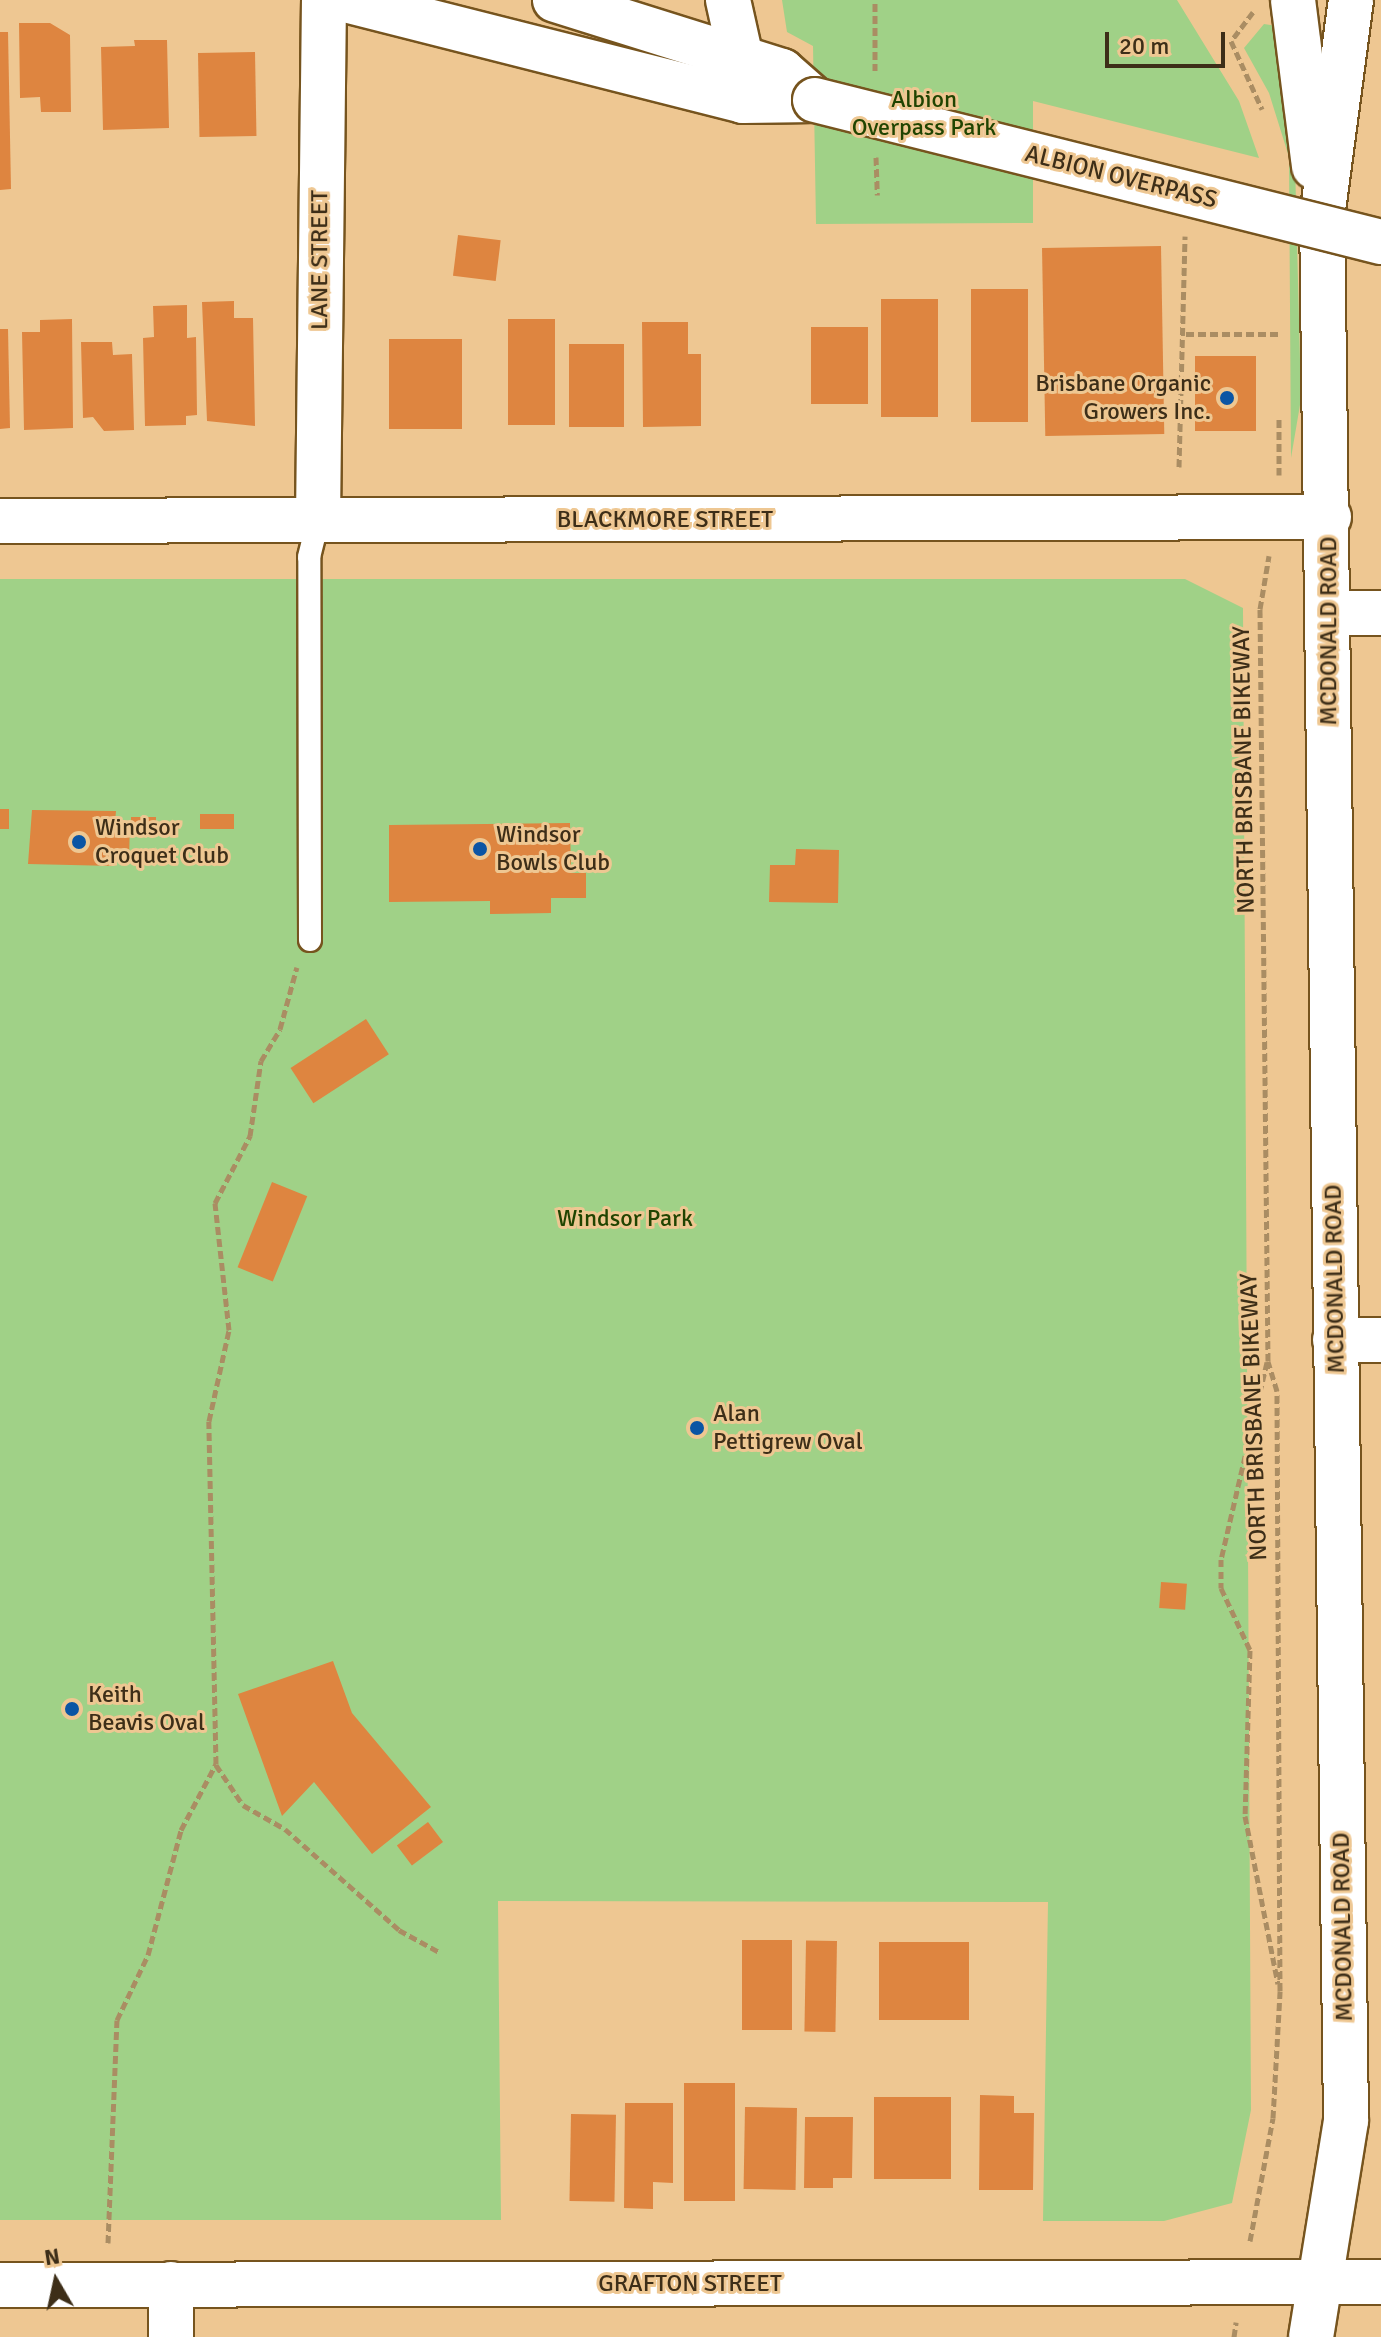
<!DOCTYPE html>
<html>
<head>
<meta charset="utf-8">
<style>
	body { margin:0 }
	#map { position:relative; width:1381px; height:2337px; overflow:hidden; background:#eec792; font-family:Signika,sans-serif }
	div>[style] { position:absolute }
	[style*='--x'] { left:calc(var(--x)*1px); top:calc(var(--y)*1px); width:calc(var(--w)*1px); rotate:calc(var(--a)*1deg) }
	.green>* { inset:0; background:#a0d187 }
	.building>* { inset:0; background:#de8540; transform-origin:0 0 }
	.path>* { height:5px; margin-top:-2.5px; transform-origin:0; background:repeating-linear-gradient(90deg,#aa8d63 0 8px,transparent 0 12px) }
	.roads { filter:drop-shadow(2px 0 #76541e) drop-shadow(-2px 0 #76541e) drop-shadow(0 2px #76541e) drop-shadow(0 -2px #76541e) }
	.lane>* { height:22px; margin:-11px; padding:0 11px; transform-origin:11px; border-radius:11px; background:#fff }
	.street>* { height:44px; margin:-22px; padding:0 22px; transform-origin:22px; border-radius:22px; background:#fff }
	.secondary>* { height:44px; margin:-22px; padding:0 22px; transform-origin:22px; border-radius:22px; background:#fff }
	.bridges { filter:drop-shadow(2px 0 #76541e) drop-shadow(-2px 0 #76541e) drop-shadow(0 2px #76541e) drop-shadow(0 -2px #76541e) }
	.secondary-bridge>* { height:44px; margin:-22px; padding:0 22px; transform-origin:22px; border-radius:22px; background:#fff }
	.dots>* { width:22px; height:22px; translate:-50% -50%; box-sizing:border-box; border:4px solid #eec792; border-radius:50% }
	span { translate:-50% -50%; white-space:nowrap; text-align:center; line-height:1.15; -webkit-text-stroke:6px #eec792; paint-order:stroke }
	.park-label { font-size:24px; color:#204401 }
	.street-label { font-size:24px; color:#3d2e18 }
	.poi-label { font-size:24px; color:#3d2e18 }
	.right { translate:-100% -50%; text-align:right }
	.left { translate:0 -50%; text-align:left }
	.north { position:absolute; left:16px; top:2241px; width:80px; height:80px; -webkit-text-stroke:6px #eec792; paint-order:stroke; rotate:351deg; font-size:22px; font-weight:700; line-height:32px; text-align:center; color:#3d2e18 }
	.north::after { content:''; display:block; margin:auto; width:28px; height:36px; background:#3d2e18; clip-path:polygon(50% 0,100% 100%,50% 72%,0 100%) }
	.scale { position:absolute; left:1105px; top:32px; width:120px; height:36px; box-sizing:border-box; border:4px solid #3d2e18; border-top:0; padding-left:10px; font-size:24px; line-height:28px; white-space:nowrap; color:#3d2e18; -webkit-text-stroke:6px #eec792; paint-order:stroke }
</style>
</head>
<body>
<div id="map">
	<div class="green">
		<i style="clip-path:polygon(782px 0,1177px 0,1239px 101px,1259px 158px,1033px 101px,1033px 223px,816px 224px,813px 46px,787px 32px)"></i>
		<i style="clip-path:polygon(1264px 24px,1284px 27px,1294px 123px,1301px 399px,1291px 458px,1289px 157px,1269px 93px,1244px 48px)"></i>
		<i style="clip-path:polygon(0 579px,1185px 579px,1243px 608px,1251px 2110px,1232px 2203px,1164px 2221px,1043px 2221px,1048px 1902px,498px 1901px,501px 2220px,0 2220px)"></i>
	</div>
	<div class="building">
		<i style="clip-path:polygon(19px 23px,50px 23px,70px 35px,71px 112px,41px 112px,40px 97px,20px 98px)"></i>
		<i style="clip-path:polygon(0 32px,8px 32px,11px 189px,0 190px)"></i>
		<i style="clip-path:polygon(134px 40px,167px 40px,169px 128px,103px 130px,101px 47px,135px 46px)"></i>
		<i style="left:255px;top:52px;width:84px;height:57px;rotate:89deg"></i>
		<i style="left:458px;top:235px;width:43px;height:41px;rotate:7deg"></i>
		<i style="left:1161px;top:246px;width:188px;height:119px;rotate:89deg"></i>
		<i style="left:1028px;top:289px;width:133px;height:57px;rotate:90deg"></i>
		<i style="left:881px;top:299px;width:57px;height:118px"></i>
		<i style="clip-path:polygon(234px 301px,234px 318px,253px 318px,255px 426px,207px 421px,202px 302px)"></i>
		<i style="clip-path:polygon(187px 305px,187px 338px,196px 337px,197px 415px,186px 416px,186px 425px,145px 426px,143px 338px,154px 337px,153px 306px)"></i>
		<i style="clip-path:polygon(72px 319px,73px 428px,24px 430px,22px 332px,40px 332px,40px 320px)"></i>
		<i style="left:508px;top:319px;width:47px;height:106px"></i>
		<i style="clip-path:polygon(642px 322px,688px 322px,688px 354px,701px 354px,701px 426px,643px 427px)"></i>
		<i style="left:868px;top:327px;width:77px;height:57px;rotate:90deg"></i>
		<i style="clip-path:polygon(0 329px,8px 329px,10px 428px,0 429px)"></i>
		<i style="left:462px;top:339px;width:90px;height:73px;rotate:90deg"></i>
		<i style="clip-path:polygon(81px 342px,112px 342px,113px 355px,132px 354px,134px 430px,104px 431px,93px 417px,83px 418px)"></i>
		<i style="left:569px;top:344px;width:55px;height:83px"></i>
		<i style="left:1195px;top:356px;width:61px;height:75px"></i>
		<i style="left:0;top:809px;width:9px;height:20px"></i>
		<i style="clip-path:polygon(32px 810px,116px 811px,115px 822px,130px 822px,129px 859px,114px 859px,114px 866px,28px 864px)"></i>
		<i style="left:200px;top:814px;width:34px;height:15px"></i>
		<i style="left:131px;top:817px;width:25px;height:13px"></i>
		<i style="clip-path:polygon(570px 823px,571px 873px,586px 873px,586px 898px,551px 898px,551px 913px,490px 914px,490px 901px,389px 902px,389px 825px)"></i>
		<i style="clip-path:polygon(796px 849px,839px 850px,838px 903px,769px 902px,770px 865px,795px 865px)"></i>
		<i style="left:366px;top:1019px;width:42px;height:90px;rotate:57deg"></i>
		<i style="left:272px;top:1182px;width:38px;height:92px;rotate:22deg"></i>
		<i style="left:1161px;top:1582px;width:26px;height:26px;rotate:4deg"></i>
		<i style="clip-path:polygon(333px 1661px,352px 1713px,431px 1807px,372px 1854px,314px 1782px,282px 1816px,238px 1694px)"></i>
		<i style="left:428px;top:1822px;width:25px;height:39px;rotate:53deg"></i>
		<i style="left:742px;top:1940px;width:50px;height:90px"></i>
		<i style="left:837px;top:1941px;width:91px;height:31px;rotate:91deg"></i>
		<i style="left:879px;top:1942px;width:90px;height:78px"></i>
		<i style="left:684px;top:2083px;width:51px;height:118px"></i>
		<i style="clip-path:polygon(980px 2095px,1014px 2096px,1014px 2113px,1034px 2113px,1033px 2190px,979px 2190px)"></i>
		<i style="left:874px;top:2097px;width:77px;height:82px"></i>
		<i style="clip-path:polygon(625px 2103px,673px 2103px,673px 2183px,653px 2182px,653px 2209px,624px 2208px)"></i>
		<i style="left:745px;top:2107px;width:52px;height:82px;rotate:1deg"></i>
		<i style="left:571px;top:2114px;width:45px;height:87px;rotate:1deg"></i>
		<i style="clip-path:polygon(805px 2117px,853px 2117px,852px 2178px,833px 2178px,833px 2188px,804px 2188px)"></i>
	</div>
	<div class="path">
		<i style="--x:1253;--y:12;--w:36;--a:127"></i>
		<i style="--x:1231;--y:41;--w:75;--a:65.5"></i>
		<i style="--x:875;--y:71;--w:71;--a:-90"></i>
		<i style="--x:876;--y:157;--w:38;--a:88"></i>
		<i style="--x:1186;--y:334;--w:94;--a:0"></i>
		<i style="--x:1179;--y:467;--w:231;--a:-88.5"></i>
		<i style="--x:1279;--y:475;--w:58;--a:-90"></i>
		<i style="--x:1267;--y:1362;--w:202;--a:103.1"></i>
		<i style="--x:1221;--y:1559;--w:29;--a:90"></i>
		<i style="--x:1221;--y:1588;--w:68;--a:64.9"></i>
		<i style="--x:1250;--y:1650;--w:166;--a:91.7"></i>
		<i style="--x:1245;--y:1816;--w:171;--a:78.9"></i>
		<i style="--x:216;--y:1765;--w:48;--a:56"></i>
		<i style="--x:243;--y:1805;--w:48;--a:29.7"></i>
		<i style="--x:285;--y:1829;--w:152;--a:41.5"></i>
		<i style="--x:399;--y:1930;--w:46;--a:28.8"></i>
		<i style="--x:1250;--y:2241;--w:125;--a:-79.4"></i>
		<i style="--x:1273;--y:2118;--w:127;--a:-86.8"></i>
		<i style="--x:1280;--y:1991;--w:600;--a:-90.29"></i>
		<i style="--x:1277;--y:1391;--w:31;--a:-107"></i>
		<i style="--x:1268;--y:1361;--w:752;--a:-90.61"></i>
		<i style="--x:1260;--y:609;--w:54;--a:-80.4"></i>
		<i style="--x:108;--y:2243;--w:223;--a:-87.7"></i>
		<i style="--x:117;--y:2020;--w:72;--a:-64.5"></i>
		<i style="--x:148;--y:1955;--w:129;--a:-75.2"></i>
		<i style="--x:181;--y:1830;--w:75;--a:-62.1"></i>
		<i style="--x:216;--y:1764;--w:343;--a:-91.2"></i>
		<i style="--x:209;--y:1421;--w:93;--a:-77.6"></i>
		<i style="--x:229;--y:1330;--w:128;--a:-96.3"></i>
		<i style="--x:215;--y:1203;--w:76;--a:-62.4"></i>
		<i style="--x:250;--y:1136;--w:76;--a:-81.7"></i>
		<i style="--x:261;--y:1061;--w:37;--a:-59"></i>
		<i style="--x:280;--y:1029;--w:64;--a:-74.7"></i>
		<i style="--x:1234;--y:2337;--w:15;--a:-82"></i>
	</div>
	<div class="roads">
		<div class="lane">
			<i style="--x:310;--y:940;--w:383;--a:-90.1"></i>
			<i style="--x:309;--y:557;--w:38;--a:-76"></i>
		</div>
		<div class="street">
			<i style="--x:728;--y:0;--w:59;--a:77.4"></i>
			<i style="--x:1293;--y:0;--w:168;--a:82.8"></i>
			<i style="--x:318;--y:520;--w:520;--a:-89.34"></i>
			<i style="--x:0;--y:521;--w:1329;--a:-0.17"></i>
			<i style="--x:1327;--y:613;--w:54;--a:0"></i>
			<i style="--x:1335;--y:1340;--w:46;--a:0"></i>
			<i style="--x:0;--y:2285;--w:1381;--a:-0.12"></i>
			<i style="--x:171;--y:2337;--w:53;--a:-90"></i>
			<i style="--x:1311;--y:2337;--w:219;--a:-80.8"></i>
			<i style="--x:1346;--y:2121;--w:1904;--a:-90.72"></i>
			<i style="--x:1322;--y:217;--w:219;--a:-82.4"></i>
		</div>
		<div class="secondary">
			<i style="--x:345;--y:0;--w:411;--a:14.2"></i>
			<i style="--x:743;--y:101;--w:72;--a:-0.8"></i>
			<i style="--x:815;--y:100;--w:44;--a:-138.7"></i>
			<i style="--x:782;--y:71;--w:238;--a:-162.6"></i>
		</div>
	</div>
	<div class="bridges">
		<div class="secondary-bridge">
			<i style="--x:815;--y:100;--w:584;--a:14.08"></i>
		</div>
	</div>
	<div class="dots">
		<i style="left:1227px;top:398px;background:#0b55a4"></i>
		<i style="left:79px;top:842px;background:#0b55a4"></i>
		<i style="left:480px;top:849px;background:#0b55a4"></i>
		<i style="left:697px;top:1428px;background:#0b55a4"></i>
		<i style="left:72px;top:1709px;background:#0b55a4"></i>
	</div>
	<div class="park-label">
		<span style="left:924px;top:114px">Albion<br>Overpass Park</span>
		<span style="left:625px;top:1219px">Windsor Park</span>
	</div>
	<div class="street-label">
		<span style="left:1121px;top:177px;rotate:14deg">ALBION OVERPASS</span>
		<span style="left:320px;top:260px;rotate:-90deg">LANE STREET</span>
		<span style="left:665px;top:520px">BLACKMORE STREET</span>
		<span style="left:1329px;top:631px;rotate:-90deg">MCDONALD ROAD</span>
		<span style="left:1244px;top:770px;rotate:-91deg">NORTH BRISBANE BIKEWAY</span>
		<span style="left:1335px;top:1279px;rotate:-91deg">MCDONALD ROAD</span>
		<span style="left:1254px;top:1417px;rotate:-92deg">NORTH BRISBANE BIKEWAY</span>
		<span style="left:1343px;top:1927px;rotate:-91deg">MCDONALD ROAD</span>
		<span style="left:690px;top:2284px">GRAFTON STREET</span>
	</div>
	<div class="poi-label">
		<span class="right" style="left:1211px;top:398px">Brisbane Organic<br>Growers Inc.</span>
		<span class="left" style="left:95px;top:842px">Windsor<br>Croquet Club</span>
		<span class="left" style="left:496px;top:849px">Windsor<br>Bowls Club</span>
		<span class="left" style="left:713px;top:1428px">Alan<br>Pettigrew Oval</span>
		<span class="left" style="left:88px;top:1709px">Keith<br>Beavis Oval</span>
	</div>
	<div class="north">N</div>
	<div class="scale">20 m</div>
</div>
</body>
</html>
